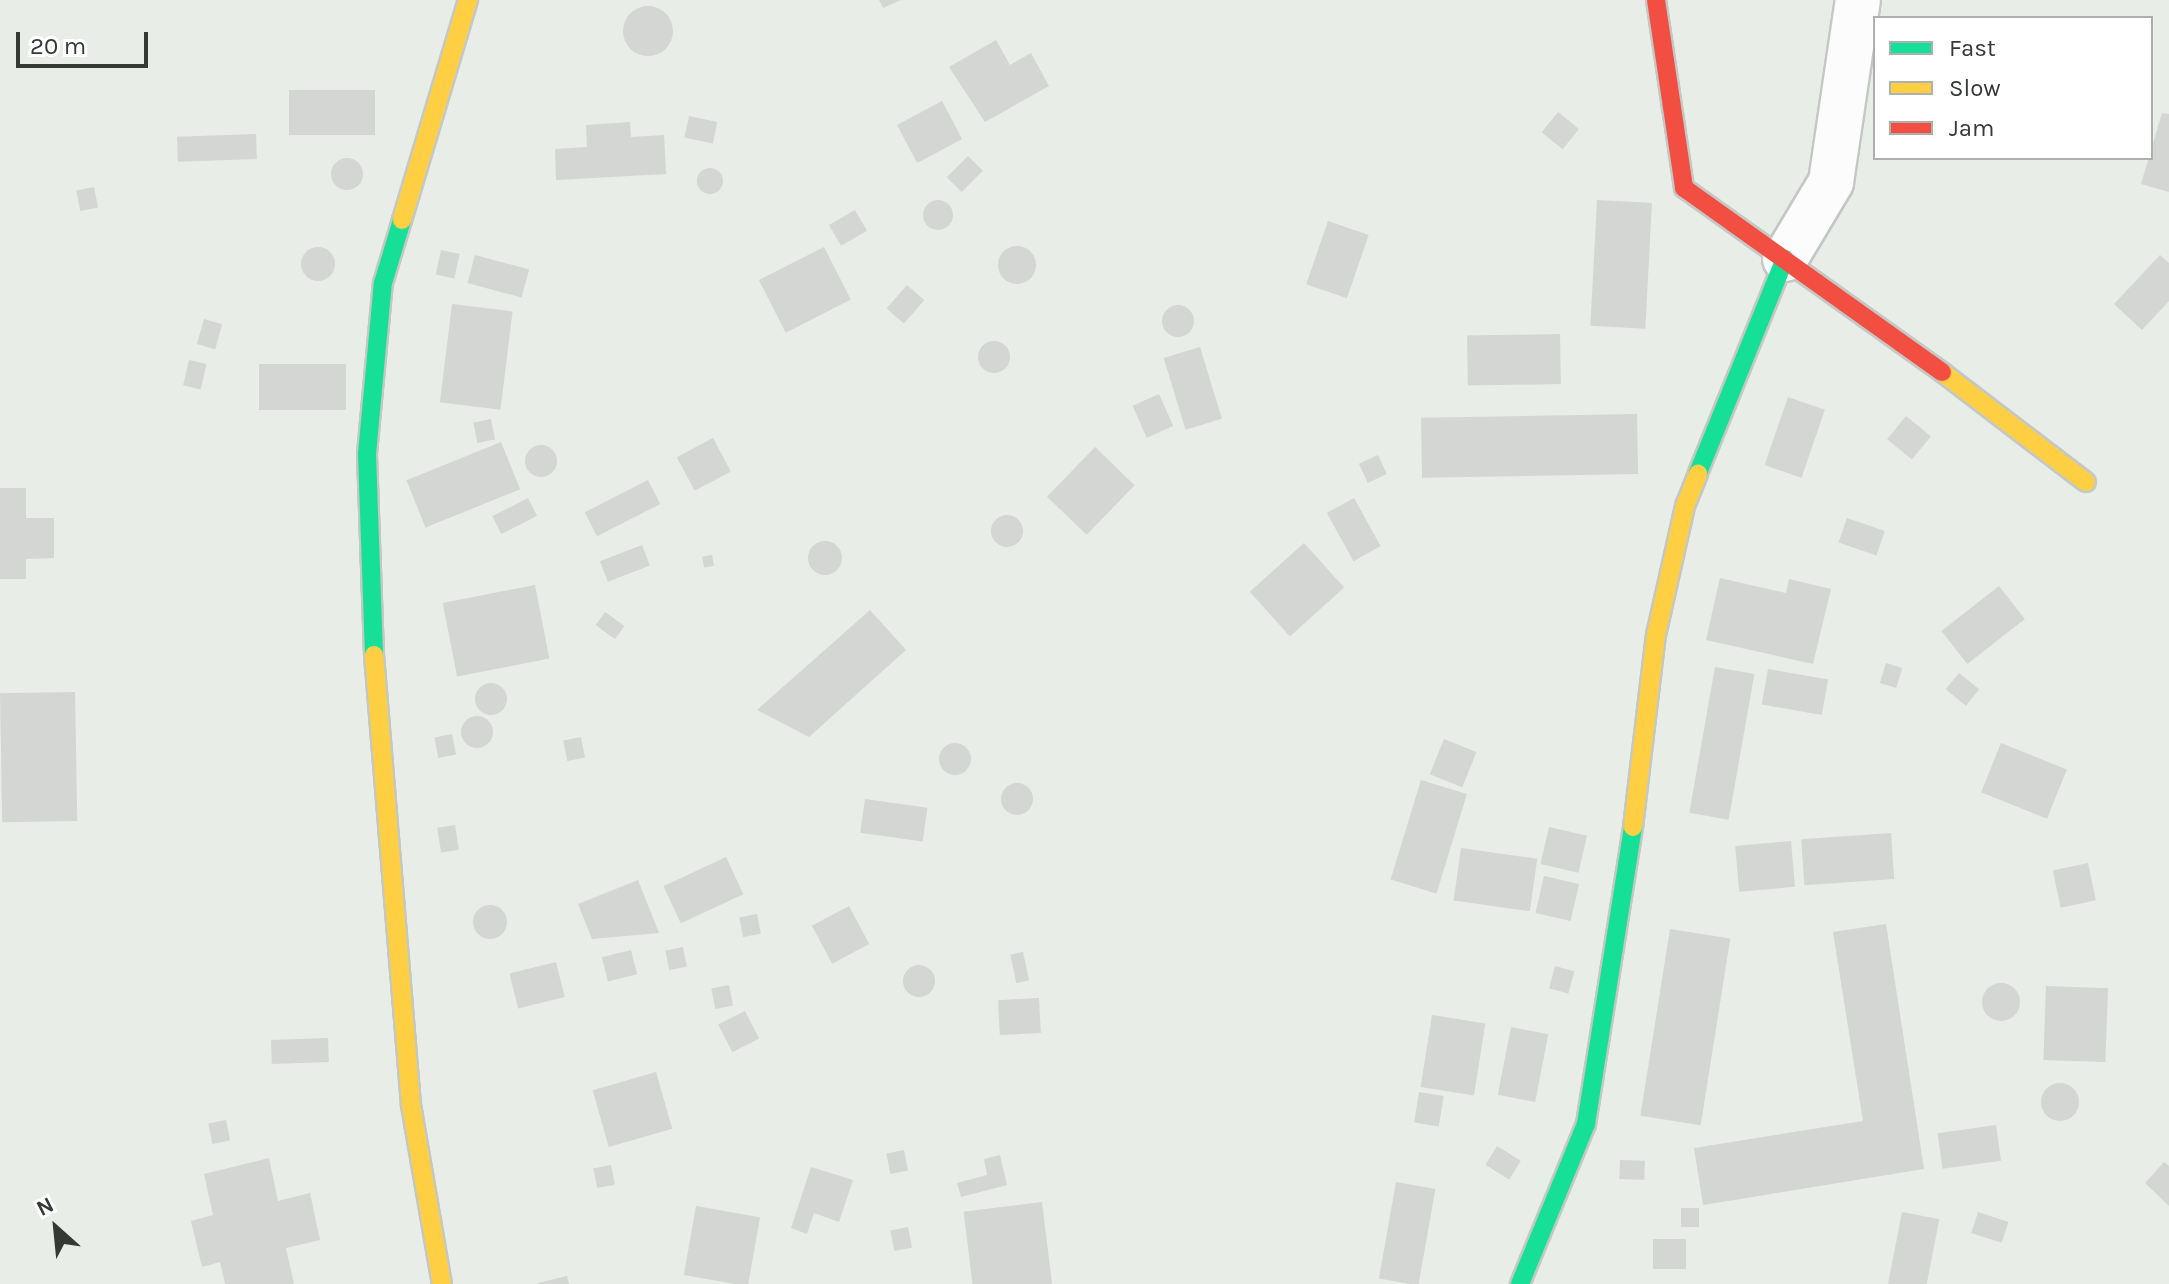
<!DOCTYPE html>
<html>
<head>
<meta charset="utf-8">
<style>
	body { margin:0 }
	#map { position:relative; width:2169px; height:1284px; overflow:hidden; background:#e8ede8; font-family:Karla,sans-serif }
	div>[style] { position:absolute }
	[style*='--x'] { left:calc(var(--x)*1px); top:calc(var(--y)*1px); width:calc(var(--w)*1px); rotate:calc(var(--a)*1deg) }
	.building>* { inset:0; background:#d3d6d3; transform-origin:0 0 }
	.round { border-radius:50% }
	.roads { filter:drop-shadow(2px 0 #c4c8c4) drop-shadow(-2px 0 #c4c8c4) drop-shadow(0 2px #c4c8c4) drop-shadow(0 -2px #c4c8c4) }
	.street>* { height:44px; margin:-22px; padding:0 22px; transform-origin:22px; border-radius:22px; background:#fcfcfc }
	.fast>* { height:18px; margin:-9px; padding:0 9px; transform-origin:9px; border-radius:9px; background:#16e098 }
	.slow>* { height:18px; margin:-9px; padding:0 9px; transform-origin:9px; border-radius:9px; background:#ffcf43 }
	.jam>* { height:18px; margin:-9px; padding:0 9px; transform-origin:9px; border-radius:9px; background:#f24e42 }
	span { translate:-50% -50%; white-space:nowrap; text-align:center; line-height:1.15; -webkit-text-stroke:7px #fff; paint-order:stroke }
	.legend { position:absolute; left:1873px; top:16px; width:280px; height:144px; box-sizing:border-box; background:#fff; border:2px solid #aeb0af; margin:0; padding:10px 14px; list-style:none; font-size:24px; color:#353936 }
	.legend li { display:flex; align-items:center; gap:16px; height:40px }
	.legend b { width:40px; border:2px solid #aeb0af }
	.north { position:absolute; left:16px; top:1188px; width:80px; height:80px; -webkit-text-stroke:6px #fff; paint-order:stroke; rotate:333deg; font-size:22px; font-weight:700; line-height:32px; text-align:center; color:#353936 }
	.north::after { content:''; display:block; margin:auto; width:28px; height:36px; background:#353936; clip-path:polygon(50% 0,100% 100%,50% 72%,0 100%) }
	.scale { position:absolute; left:16px; top:32px; width:132px; height:36px; box-sizing:border-box; border:4px solid #353936; border-top:0; padding-left:10px; font-size:24px; line-height:28px; white-space:nowrap; color:#353936; -webkit-text-stroke:6px #fff; paint-order:stroke }
</style>
</head>
<body>
<div id="map">
	<div class="building">
		<i style="clip-path:polygon(879px 0,901px 0,883px 8px)"></i>
		<i class="round" style="left:623px;top:6px;width:50px;height:50px"></i>
		<i style="clip-path:polygon(996px 40px,1010px 65px,1031px 53px,1049px 86px,985px 122px,949px 67px)"></i>
		<i style="left:289px;top:90px;width:86px;height:45px"></i>
		<i style="left:942px;top:101px;width:43px;height:51px;rotate:62deg"></i>
		<i style="left:1558px;top:112px;width:27px;height:26px;rotate:39deg"></i>
		<i style="clip-path:polygon(2162px 113px,2169px 114px,2169px 192px,2141px 184px)"></i>
		<i style="left:689px;top:116px;width:29px;height:22px;rotate:12deg"></i>
		<i style="clip-path:polygon(630px 122px,631px 137px,664px 135px,666px 174px,556px 180px,555px 149px,587px 147px,586px 125px)"></i>
		<i style="left:256px;top:134px;width:25px;height:79px;rotate:88deg"></i>
		<i style="left:968px;top:156px;width:21px;height:30px;rotate:45deg"></i>
		<i class="round" style="left:331px;top:158px;width:32px;height:32px"></i>
		<i class="round" style="left:697px;top:168px;width:26px;height:26px"></i>
		<i style="left:94px;top:187px;width:21px;height:18px;rotate:79deg"></i>
		<i style="left:1597px;top:200px;width:55px;height:126px;rotate:3deg"></i>
		<i class="round" style="left:923px;top:200px;width:30px;height:30px"></i>
		<i style="left:855px;top:210px;width:24px;height:30px;rotate:60deg"></i>
		<i style="left:1328px;top:221px;width:43px;height:67px;rotate:19deg"></i>
		<i class="round" style="left:998px;top:246px;width:38px;height:38px"></i>
		<i style="left:824px;top:247px;width:59px;height:73px;rotate:63deg"></i>
		<i class="round" style="left:301px;top:247px;width:34px;height:34px"></i>
		<i style="left:441px;top:250px;width:19px;height:25px;rotate:12deg"></i>
		<i style="left:475px;top:255px;width:56px;height:29px;rotate:15deg"></i>
		<i style="clip-path:polygon(2160px 255px,2169px 263px,2169px 301px,2142px 330px,2114px 304px)"></i>
		<i style="left:907px;top:285px;width:23px;height:31px;rotate:41deg"></i>
		<i style="left:452px;top:304px;width:61px;height:99px;rotate:7deg"></i>
		<i class="round" style="left:1162px;top:305px;width:32px;height:32px"></i>
		<i style="left:204px;top:319px;width:19px;height:26px;rotate:16deg"></i>
		<i style="left:1560px;top:334px;width:50px;height:93px;rotate:89deg"></i>
		<i class="round" style="left:978px;top:341px;width:32px;height:32px"></i>
		<i style="left:1200px;top:347px;width:75px;height:38px;rotate:73deg"></i>
		<i style="left:189px;top:360px;width:18px;height:26px;rotate:13deg"></i>
		<i style="left:346px;top:364px;width:46px;height:87px;rotate:90deg"></i>
		<i style="left:1159px;top:394px;width:35px;height:29px;rotate:66deg"></i>
		<i style="left:1788px;top:397px;width:39px;height:72px;rotate:19deg"></i>
		<i style="left:1637px;top:414px;width:60px;height:216px;rotate:89deg"></i>
		<i style="left:1906px;top:416px;width:32px;height:30px;rotate:39deg"></i>
		<i style="left:491px;top:419px;width:21px;height:18px;rotate:79deg"></i>
		<i style="left:713px;top:438px;width:38px;height:41px;rotate:62deg"></i>
		<i style="left:501px;top:442px;width:51px;height:102px;rotate:68deg"></i>
		<i class="round" style="left:525px;top:445px;width:32px;height:32px"></i>
		<i style="left:1095px;top:447px;width:55px;height:69px;rotate:44deg"></i>
		<i style="left:1378px;top:455px;width:21px;height:21px;rotate:65deg"></i>
		<i style="left:648px;top:480px;width:27px;height:71px;rotate:63deg"></i>
		<i style="clip-path:polygon(0 488px,26px 488px,26px 518px,54px 518px,54px 558px,26px 559px,26px 579px,0 579px)"></i>
		<i style="left:528px;top:498px;width:20px;height:40px;rotate:63deg"></i>
		<i style="left:1354px;top:498px;width:55px;height:31px;rotate:61deg"></i>
		<i class="round" style="left:991px;top:515px;width:32px;height:32px"></i>
		<i style="left:1847px;top:518px;width:40px;height:26px;rotate:19deg"></i>
		<i class="round" style="left:808px;top:541px;width:34px;height:34px"></i>
		<i style="left:1304px;top:543px;width:60px;height:73px;rotate:48deg"></i>
		<i style="left:642px;top:545px;width:22px;height:45px;rotate:69deg"></i>
		<i style="left:712px;top:555px;width:11px;height:10px;rotate:80deg"></i>
		<i style="clip-path:polygon(1720px 578px,1786px 593px,1789px 579px,1831px 589px,1813px 664px,1706px 640px)"></i>
		<i style="left:535px;top:585px;width:75px;height:94px;rotate:79deg"></i>
		<i style="left:1999px;top:586px;width:42px;height:73px;rotate:52deg"></i>
		<i style="clip-path:polygon(870px 610px,906px 650px,809px 737px,757px 710px)"></i>
		<i style="left:605px;top:612px;width:24px;height:16px;rotate:36deg"></i>
		<i style="left:1886px;top:663px;width:17px;height:21px;rotate:17deg"></i>
		<i style="left:1715px;top:667px;width:40px;height:148px;rotate:10deg"></i>
		<i style="left:1768px;top:669px;width:61px;height:36px;rotate:10deg"></i>
		<i style="left:1959px;top:673px;width:26px;height:21px;rotate:39deg"></i>
		<i class="round" style="left:475px;top:683px;width:32px;height:32px"></i>
		<i style="left:75px;top:692px;width:129px;height:75px;rotate:89deg"></i>
		<i class="round" style="left:461px;top:716px;width:32px;height:32px"></i>
		<i style="left:452px;top:734px;width:21px;height:18px;rotate:79deg"></i>
		<i style="left:581px;top:737px;width:21px;height:18px;rotate:79deg"></i>
		<i style="left:1444px;top:739px;width:35px;height:38px;rotate:22deg"></i>
		<i class="round" style="left:939px;top:743px;width:32px;height:32px"></i>
		<i style="left:2001px;top:743px;width:71px;height:53px;rotate:22deg"></i>
		<i style="left:1421px;top:780px;width:48px;height:104px;rotate:17deg"></i>
		<i class="round" style="left:1001px;top:783px;width:32px;height:32px"></i>
		<i style="left:865px;top:799px;width:63px;height:34px;rotate:8deg"></i>
		<i style="left:455px;top:825px;width:25px;height:18px;rotate:81deg"></i>
		<i style="left:1549px;top:827px;width:39px;height:38px;rotate:13deg"></i>
		<i style="left:1891px;top:833px;width:46px;height:90px;rotate:86deg"></i>
		<i style="left:1791px;top:841px;width:46px;height:56px;rotate:85deg"></i>
		<i style="left:1461px;top:848px;width:77px;height:53px;rotate:8deg"></i>
		<i style="left:726px;top:857px;width:41px;height:69px;rotate:65deg"></i>
		<i style="left:2088px;top:863px;width:38px;height:36px;rotate:78deg"></i>
		<i style="left:1544px;top:876px;width:36px;height:38px;rotate:13deg"></i>
		<i style="clip-path:polygon(638px 880px,659px 933px,592px 939px,578px 904px)"></i>
		<i class="round" style="left:473px;top:905px;width:34px;height:34px"></i>
		<i style="left:849px;top:906px;width:43px;height:42px;rotate:62deg"></i>
		<i style="left:757px;top:914px;width:20px;height:18px;rotate:79deg"></i>
		<i style="clip-path:polygon(1886px 924px,1924px 1169px,1703px 1205px,1694px 1148px,1863px 1121px,1833px 932px)"></i>
		<i style="left:1670px;top:929px;width:61px;height:189px;rotate:9deg"></i>
		<i style="left:683px;top:947px;width:20px;height:18px;rotate:79deg"></i>
		<i style="left:631px;top:950px;width:25px;height:30px;rotate:76deg"></i>
		<i style="left:1023px;top:952px;width:29px;height:13px;rotate:78deg"></i>
		<i style="left:556px;top:962px;width:36px;height:48px;rotate:76deg"></i>
		<i class="round" style="left:903px;top:965px;width:32px;height:32px"></i>
		<i style="left:1555px;top:966px;width:20px;height:23px;rotate:15deg"></i>
		<i class="round" style="left:1982px;top:983px;width:38px;height:38px"></i>
		<i style="left:729px;top:985px;width:21px;height:18px;rotate:79deg"></i>
		<i style="left:2046px;top:986px;width:62px;height:74px;rotate:2deg"></i>
		<i style="left:1039px;top:998px;width:35px;height:41px;rotate:87deg"></i>
		<i style="left:745px;top:1011px;width:31px;height:30px;rotate:63deg"></i>
		<i style="left:1432px;top:1015px;width:54px;height:73px;rotate:9deg"></i>
		<i style="left:1511px;top:1027px;width:38px;height:69px;rotate:11deg"></i>
		<i style="left:328px;top:1038px;width:24px;height:57px;rotate:88deg"></i>
		<i style="left:656px;top:1072px;width:59px;height:66px;rotate:74deg"></i>
		<i class="round" style="left:2041px;top:1083px;width:38px;height:38px"></i>
		<i style="left:1419px;top:1092px;width:25px;height:31px;rotate:9deg"></i>
		<i style="left:226px;top:1120px;width:21px;height:18px;rotate:79deg"></i>
		<i style="left:1996px;top:1125px;width:36px;height:59px;rotate:82deg"></i>
		<i style="left:1497px;top:1146px;width:28px;height:22px;rotate:32deg"></i>
		<i style="left:904px;top:1150px;width:21px;height:18px;rotate:79deg"></i>
		<i style="clip-path:polygon(1000px 1155px,1007px 1185px,961px 1197px,957px 1183px,987px 1175px,984px 1159px)"></i>
		<i style="clip-path:polygon(269px 1158px,278px 1201px,310px 1193px,320px 1240px,286px 1248px,294px 1284px,225px 1284px,220px 1262px,202px 1267px,191px 1221px,213px 1215px,204px 1174px)"></i>
		<i style="left:1620px;top:1160px;width:25px;height:19px;rotate:2deg"></i>
		<i style="clip-path:polygon(2164px 1162px,2169px 1166px,2169px 1206px,2145px 1183px)"></i>
		<i style="left:611px;top:1165px;width:20px;height:18px;rotate:79deg"></i>
		<i style="clip-path:polygon(811px 1167px,853px 1180px,839px 1222px,814px 1213px,807px 1234px,791px 1228px)"></i>
		<i style="left:1396px;top:1182px;width:40px;height:98px;rotate:10deg"></i>
		<i style="left:1042px;top:1202px;width:83px;height:79px;rotate:83deg"></i>
		<i style="left:696px;top:1206px;width:65px;height:70px;rotate:10deg"></i>
		<i style="left:1681px;top:1208px;width:18px;height:19px"></i>
		<i style="left:1902px;top:1212px;width:38px;height:73px;rotate:11deg"></i>
		<i style="left:1978px;top:1212px;width:32px;height:22px;rotate:18deg"></i>
		<i style="left:908px;top:1227px;width:21px;height:18px;rotate:79deg"></i>
		<i style="left:1686px;top:1239px;width:30px;height:33px;rotate:90deg"></i>
		<i style="clip-path:polygon(567px 1276px,569px 1284px,538px 1284px,538px 1283px)"></i>
	</div>
	<div class="roads">
		<div class="street">
			<i style="--x:1785;--y:259;--w:90;--a:-59.1"></i>
			<i style="--x:1831;--y:182;--w:184;--a:-81.6"></i>
		</div>
		<div class="fast">
			<i style="--x:1698;--y:473;--w:231;--a:-67.9"></i>
			<i style="--x:374;--y:655;--w:201;--a:-92"></i>
			<i style="--x:367;--y:454;--w:172;--a:-84.7"></i>
			<i style="--x:383;--y:283;--w:66;--a:-73.2"></i>
			<i style="--x:1520;--y:1284;--w:173;--a:-67.6"></i>
			<i style="--x:1586;--y:1124;--w:301;--a:-81"></i>
		</div>
		<div class="slow">
			<i style="--x:402;--y:220;--w:230;--a:-73.3"></i>
			<i style="--x:1942;--y:372;--w:181;--a:37.4"></i>
			<i style="--x:374;--y:655;--w:452;--a:85.3"></i>
			<i style="--x:411;--y:1105;--w:182;--a:80.2"></i>
			<i style="--x:1633;--y:827;--w:193;--a:-83.2"></i>
			<i style="--x:1656;--y:635;--w:132;--a:-77.3"></i>
			<i style="--x:1685;--y:506;--w:35;--a:-68"></i>
		</div>
		<div class="jam">
			<i style="--x:1656;--y:0;--w:190;--a:81.5"></i>
			<i style="--x:1684;--y:188;--w:317;--a:35.5"></i>
		</div>
	</div>
	<ul class="legend">
	<li><b style="height:10px;background:#16e098"></b>Fast</li>
	<li><b style="height:10px;background:#ffcf43"></b>Slow</li>
	<li><b style="height:10px;background:#f24e42"></b>Jam</li>
	</ul>
	<div class="north">N</div>
	<div class="scale">20 m</div>
</div>
</body>
</html>
